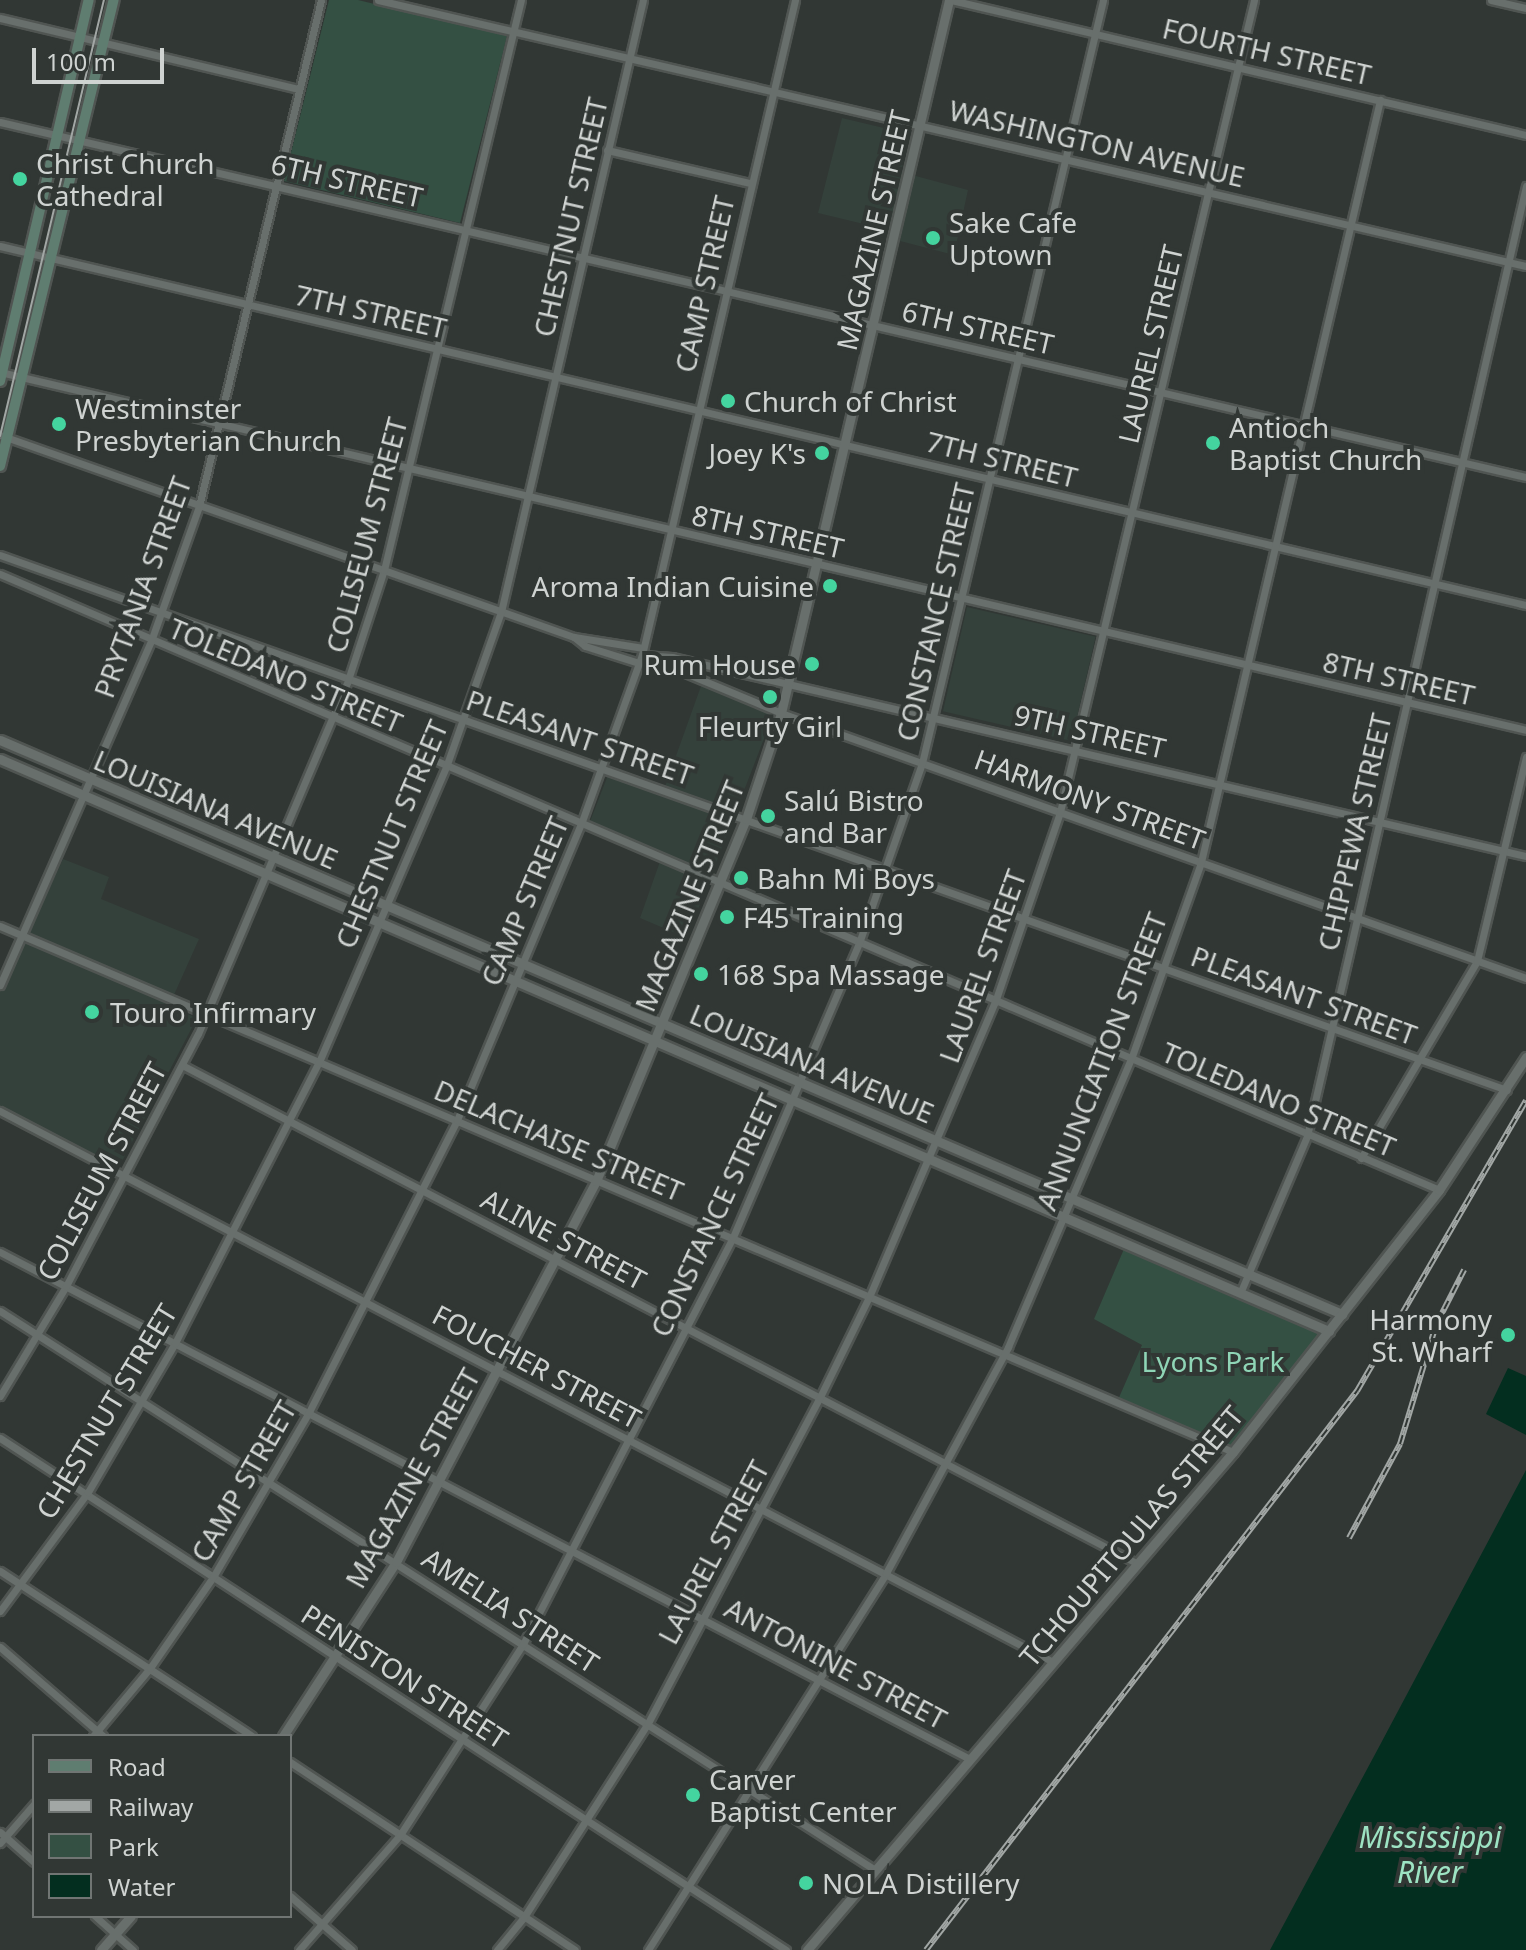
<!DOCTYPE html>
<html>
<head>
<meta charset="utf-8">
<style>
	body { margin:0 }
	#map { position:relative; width:1526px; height:1950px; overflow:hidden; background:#313734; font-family:"Noto Sans",sans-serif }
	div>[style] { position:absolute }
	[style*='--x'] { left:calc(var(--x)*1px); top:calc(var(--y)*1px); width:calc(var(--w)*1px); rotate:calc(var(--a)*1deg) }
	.built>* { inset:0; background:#34413b; transform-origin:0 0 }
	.green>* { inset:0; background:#345043 }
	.water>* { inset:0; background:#032e1f }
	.roads { filter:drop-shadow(2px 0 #505552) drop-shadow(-2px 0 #505552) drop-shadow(0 2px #505552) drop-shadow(0 -2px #505552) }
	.minor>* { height:7px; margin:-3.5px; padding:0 3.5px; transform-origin:3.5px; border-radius:3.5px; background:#686f6c }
	.tertiary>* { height:9px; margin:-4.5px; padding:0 4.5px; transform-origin:4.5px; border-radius:4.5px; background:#686f6c }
	.secondary>* { height:10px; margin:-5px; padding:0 5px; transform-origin:5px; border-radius:5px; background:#5f7d70 }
	.tram>* { height:2px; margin:-1px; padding:0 1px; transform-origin:1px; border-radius:1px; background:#a2a7a5 }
	.rail>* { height:6px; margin-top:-3px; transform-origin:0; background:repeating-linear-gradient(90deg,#313734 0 9px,#a2a7a5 0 18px); box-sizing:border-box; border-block:2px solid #a2a7a5 }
	.dots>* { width:22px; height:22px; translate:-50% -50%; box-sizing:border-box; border:4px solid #313734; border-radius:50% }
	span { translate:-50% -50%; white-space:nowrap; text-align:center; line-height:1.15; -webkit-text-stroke:8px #313734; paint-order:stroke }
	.street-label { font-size:28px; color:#cfd3d1 }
	.poi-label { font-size:28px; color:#cfd3d1 }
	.left { translate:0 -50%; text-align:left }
	.right { translate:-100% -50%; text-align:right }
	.park-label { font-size:28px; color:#8fd5b6 }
	.water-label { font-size:30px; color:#9de3c3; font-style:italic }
	.legend { position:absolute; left:32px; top:1734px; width:260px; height:184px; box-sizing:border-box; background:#313734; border:2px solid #707573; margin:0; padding:10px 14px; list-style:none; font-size:24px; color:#cfd3d1 }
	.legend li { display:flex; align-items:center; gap:16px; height:40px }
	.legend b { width:40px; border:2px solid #707573 }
	.scale { position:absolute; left:32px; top:48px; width:132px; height:36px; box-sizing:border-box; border:4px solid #cfd3d1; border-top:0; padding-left:10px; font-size:24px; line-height:28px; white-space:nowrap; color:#cfd3d1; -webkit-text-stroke:6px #313734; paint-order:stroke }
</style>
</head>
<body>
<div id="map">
	<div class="built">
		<i style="clip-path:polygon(842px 118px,909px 134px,901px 172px,968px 190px,954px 255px,900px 241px,901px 233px,818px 213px)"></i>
		<i style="left:967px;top:607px;width:132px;height:107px;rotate:13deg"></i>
		<i style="clip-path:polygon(701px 686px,774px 713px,687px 938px,640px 918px,663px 853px,589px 824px,608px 775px,662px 795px)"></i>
		<i style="clip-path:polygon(63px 859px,109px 877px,101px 899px,199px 939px,169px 1006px,197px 1018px,118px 1169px,0 1106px,0 976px,7px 979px)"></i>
	</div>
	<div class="green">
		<i style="clip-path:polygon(329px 0,358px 0,507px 36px,460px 223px,284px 181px)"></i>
		<i style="clip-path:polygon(1127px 1242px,1329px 1331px,1233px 1452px,1117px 1402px,1142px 1345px,1094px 1319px)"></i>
	</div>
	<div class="water">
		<i style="clip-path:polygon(1508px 1368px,1526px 1376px,1526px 1435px,1486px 1414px)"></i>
		<i style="clip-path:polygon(1526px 1470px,1526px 1950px,1270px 1950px,1380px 1745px)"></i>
	</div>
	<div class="roads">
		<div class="minor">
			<i style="--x:378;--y:0;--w:1178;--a:13.05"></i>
			<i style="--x:951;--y:0;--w:591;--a:13.21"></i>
			<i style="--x:1491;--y:0;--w:36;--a:13"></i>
			<i style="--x:0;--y:18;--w:307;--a:13.4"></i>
			<i style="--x:0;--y:122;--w:1567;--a:13.1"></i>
			<i style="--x:607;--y:150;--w:147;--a:13"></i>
			<i style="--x:0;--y:246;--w:1568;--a:13.24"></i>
			<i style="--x:0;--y:372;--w:1567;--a:13.2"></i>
			<i style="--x:0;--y:435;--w:609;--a:19.39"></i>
			<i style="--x:574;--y:637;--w:70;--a:9.1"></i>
			<i style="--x:0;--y:555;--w:1599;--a:19.55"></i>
			<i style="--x:0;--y:574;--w:1565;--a:23.17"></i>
			<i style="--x:574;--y:637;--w:14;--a:39"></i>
			<i style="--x:585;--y:646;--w:57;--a:17.5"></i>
			<i style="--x:642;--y:655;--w:151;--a:22.6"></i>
			<i style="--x:781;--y:713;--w:791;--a:19.58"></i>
			<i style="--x:643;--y:655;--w:29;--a:4"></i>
			<i style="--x:672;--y:657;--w:877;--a:13.12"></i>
			<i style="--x:0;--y:926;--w:1341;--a:23.1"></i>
			<i style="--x:0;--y:985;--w:376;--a:-66.3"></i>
			<i style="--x:151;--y:641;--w:143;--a:-70.4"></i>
			<i style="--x:199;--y:506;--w:520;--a:-76.44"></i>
			<i style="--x:182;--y:1065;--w:1078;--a:27.56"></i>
			<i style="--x:0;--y:1111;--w:1188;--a:27.62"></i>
			<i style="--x:1361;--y:1158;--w:229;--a:-59.5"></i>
			<i style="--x:1477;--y:961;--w:210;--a:-76.5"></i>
			<i style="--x:0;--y:1252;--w:1095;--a:27.6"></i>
			<i style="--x:1241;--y:1291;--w:168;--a:-66.9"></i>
			<i style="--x:1307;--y:1136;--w:975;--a:-77.02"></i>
			<i style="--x:0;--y:1311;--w:1038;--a:32.57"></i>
			<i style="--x:0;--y:1396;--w:128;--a:-59"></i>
			<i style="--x:66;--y:1286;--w:284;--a:-62.4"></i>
			<i style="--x:198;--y:1034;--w:384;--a:-67"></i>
			<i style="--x:348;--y:680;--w:116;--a:-71.9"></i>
			<i style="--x:384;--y:570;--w:586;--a:-76.49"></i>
			<i style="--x:0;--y:1438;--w:938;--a:33.08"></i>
			<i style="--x:0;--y:1571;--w:301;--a:33.2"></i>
			<i style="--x:0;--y:1611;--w:148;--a:-53.5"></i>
			<i style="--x:88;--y:1492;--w:173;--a:-59.7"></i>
			<i style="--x:175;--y:1343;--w:316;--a:-62.9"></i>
			<i style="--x:319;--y:1062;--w:321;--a:-66.7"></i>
			<i style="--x:446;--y:767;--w:164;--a:-70.5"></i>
			<i style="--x:501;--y:612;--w:628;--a:-76.94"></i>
			<i style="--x:0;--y:1647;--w:136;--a:40.8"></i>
			<i style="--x:93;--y:1736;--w:89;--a:-50"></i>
			<i style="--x:150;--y:1668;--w:111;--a:-55.3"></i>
			<i style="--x:213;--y:1577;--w:191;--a:-59.8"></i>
			<i style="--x:309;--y:1412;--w:327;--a:-63.1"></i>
			<i style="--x:457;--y:1120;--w:321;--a:-67.3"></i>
			<i style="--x:581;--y:824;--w:180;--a:-70.2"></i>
			<i style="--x:642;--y:655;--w:673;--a:-76.85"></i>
			<i style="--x:290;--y:1762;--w:341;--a:33.4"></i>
			<i style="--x:0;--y:1832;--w:45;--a:41.4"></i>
			<i style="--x:0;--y:1843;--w:52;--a:-48.9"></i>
			<i style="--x:290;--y:1896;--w:82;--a:41.1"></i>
			<i style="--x:95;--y:1916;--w:51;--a:41.8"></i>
			<i style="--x:299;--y:1950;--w:153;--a:-48.7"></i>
			<i style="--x:400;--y:1835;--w:227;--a:-57.2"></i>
			<i style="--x:523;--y:1644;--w:458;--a:-62.7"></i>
			<i style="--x:733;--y:1237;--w:320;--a:-66.8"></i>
			<i style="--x:859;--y:943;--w:191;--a:-70.7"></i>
			<i style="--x:922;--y:763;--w:784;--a:-76.65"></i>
			<i style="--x:497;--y:1950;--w:43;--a:-50.7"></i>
			<i style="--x:524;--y:1917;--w:230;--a:-57.4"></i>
			<i style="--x:648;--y:1723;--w:369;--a:-62.2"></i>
			<i style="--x:820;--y:1397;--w:111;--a:-63.9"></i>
			<i style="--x:869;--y:1297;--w:321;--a:-66.9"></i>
			<i style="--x:995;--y:1002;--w:201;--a:-71.1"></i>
			<i style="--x:1060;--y:812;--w:835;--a:-76.56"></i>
			<i style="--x:648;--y:1950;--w:446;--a:-57.7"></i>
			<i style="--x:886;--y:1573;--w:257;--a:-61.6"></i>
			<i style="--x:1008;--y:1347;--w:313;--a:-66.9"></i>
			<i style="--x:1131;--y:1059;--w:209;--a:-70.4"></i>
			<i style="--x:1201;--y:862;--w:783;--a:-76.78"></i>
		</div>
		<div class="tertiary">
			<i style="--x:0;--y:740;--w:1460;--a:23.16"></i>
			<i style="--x:0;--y:759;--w:1447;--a:23.29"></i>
			<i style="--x:283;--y:1736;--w:207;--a:-57"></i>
			<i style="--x:396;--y:1562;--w:430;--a:-62.3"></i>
			<i style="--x:596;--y:1181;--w:392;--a:-67.5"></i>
			<i style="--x:746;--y:819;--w:112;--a:-71.7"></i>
			<i style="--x:781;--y:713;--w:733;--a:-76.74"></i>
			<i style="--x:101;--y:1950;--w:45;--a:-48.6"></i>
			<i style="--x:807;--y:1950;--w:655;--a:-49.46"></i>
			<i style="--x:1233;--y:1452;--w:333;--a:-51.8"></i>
			<i style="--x:1439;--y:1190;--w:159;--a:-56.8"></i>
		</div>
		<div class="secondary">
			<i style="--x:0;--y:381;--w:391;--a:-76.9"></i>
			<i style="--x:0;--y:466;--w:480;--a:-76.3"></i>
		</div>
	</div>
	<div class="tram">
		<i style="--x:0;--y:436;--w:448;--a:-76.6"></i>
	</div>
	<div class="rail">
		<i style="--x:1349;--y:1538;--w:107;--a:-61.5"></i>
		<i style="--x:1400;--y:1444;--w:124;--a:-73.2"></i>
		<i style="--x:1436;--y:1325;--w:62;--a:-63"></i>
		<i style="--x:926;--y:1950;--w:706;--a:-52.37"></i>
		<i style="--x:1357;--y:1391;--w:336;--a:-59.8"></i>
	</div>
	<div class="dots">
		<i style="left:20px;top:179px;background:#44d49f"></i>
		<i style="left:933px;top:238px;background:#44d49f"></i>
		<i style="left:728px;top:401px;background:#44d49f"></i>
		<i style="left:59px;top:424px;background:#44d49f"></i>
		<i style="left:1213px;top:443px;background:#44d49f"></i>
		<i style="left:822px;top:453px;background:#44d49f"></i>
		<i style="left:830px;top:586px;background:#44d49f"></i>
		<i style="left:812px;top:664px;background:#44d49f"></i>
		<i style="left:770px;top:697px;background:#44d49f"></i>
		<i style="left:768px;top:816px;background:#44d49f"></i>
		<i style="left:741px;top:878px;background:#44d49f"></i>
		<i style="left:727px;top:917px;background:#44d49f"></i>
		<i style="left:701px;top:974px;background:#44d49f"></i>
		<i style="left:92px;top:1012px;background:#44d49f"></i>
		<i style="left:1508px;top:1335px;background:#44d49f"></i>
		<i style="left:693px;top:1795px;background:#44d49f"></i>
		<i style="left:806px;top:1883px;background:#44d49f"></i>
	</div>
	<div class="street-label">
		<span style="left:1267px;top:51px;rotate:13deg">FOURTH STREET</span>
		<span style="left:1097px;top:143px;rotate:13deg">WASHINGTON AVENUE</span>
		<span style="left:347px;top:180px;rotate:13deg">6TH STREET</span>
		<span style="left:570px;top:217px;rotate:-77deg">CHESTNUT STREET</span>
		<span style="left:873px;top:230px;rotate:-77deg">MAGAZINE STREET</span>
		<span style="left:704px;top:284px;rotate:-77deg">CAMP STREET</span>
		<span style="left:371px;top:311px;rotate:13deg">7TH STREET</span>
		<span style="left:978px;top:327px;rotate:13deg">6TH STREET</span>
		<span style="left:1150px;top:344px;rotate:-77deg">LAUREL STREET</span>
		<span style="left:1002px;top:459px;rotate:14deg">7TH STREET</span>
		<span style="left:768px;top:531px;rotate:13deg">8TH STREET</span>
		<span style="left:366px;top:535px;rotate:-75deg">COLISEUM STREET</span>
		<span style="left:142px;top:587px;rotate:-70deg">PRYTANIA STREET</span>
		<span style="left:935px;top:612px;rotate:-77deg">CONSTANCE STREET</span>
		<span style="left:286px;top:675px;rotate:23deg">TOLEDANO STREET</span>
		<span style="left:1399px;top:678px;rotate:13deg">8TH STREET</span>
		<span style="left:1090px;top:731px;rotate:13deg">9TH STREET</span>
		<span style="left:580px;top:737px;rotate:19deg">PLEASANT STREET</span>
		<span style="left:1090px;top:799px;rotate:20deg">HARMONY STREET</span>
		<span style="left:216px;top:809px;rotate:23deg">LOUISIANA AVENUE</span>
		<span style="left:1354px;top:832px;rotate:-77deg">CHIPPEWA STREET</span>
		<span style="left:391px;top:834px;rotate:-67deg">CHESTNUT STREET</span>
		<span style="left:689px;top:896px;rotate:-68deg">MAGAZINE STREET</span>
		<span style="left:524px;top:901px;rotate:-67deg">CAMP STREET</span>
		<span style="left:982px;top:966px;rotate:-70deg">LAUREL STREET</span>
		<span style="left:1304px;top:995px;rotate:20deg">PLEASANT STREET</span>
		<span style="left:1101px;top:1061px;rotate:-69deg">ANNUNCIATION STREET</span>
		<span style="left:812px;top:1063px;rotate:23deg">LOUISIANA AVENUE</span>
		<span style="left:1279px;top:1099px;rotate:23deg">TOLEDANO STREET</span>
		<span style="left:559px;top:1140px;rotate:23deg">DELACHAISE STREET</span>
		<span style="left:101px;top:1171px;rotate:-62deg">COLISEUM STREET</span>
		<span style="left:714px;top:1215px;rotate:-65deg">CONSTANCE STREET</span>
		<span style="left:564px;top:1239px;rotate:28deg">ALINE STREET</span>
		<span style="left:537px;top:1366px;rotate:28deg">FOUCHER STREET</span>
		<span style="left:106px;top:1411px;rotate:-59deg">CHESTNUT STREET</span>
		<span style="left:412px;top:1478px;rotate:-61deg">MAGAZINE STREET</span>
		<span style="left:243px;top:1481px;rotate:-60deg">CAMP STREET</span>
		<span style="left:1131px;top:1536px;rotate:-50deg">TCHOUPITOULAS STREET</span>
		<span style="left:713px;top:1552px;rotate:-62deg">LAUREL STREET</span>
		<span style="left:511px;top:1610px;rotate:33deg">AMELIA STREET</span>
		<span style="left:836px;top:1663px;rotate:28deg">ANTONINE STREET</span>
		<span style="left:405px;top:1676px;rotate:33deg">PENISTON STREET</span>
	</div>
	<div class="poi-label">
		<span class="left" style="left:36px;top:179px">Christ Church<br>Cathedral</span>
		<span class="left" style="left:949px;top:238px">Sake Cafe<br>Uptown</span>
		<span class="left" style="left:744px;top:401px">Church of Christ</span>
		<span class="left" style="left:75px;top:424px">Westminster<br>Presbyterian Church</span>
		<span class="left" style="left:1229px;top:443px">Antioch<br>Baptist Church</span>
		<span class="right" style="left:806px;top:453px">Joey K's</span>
		<span class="right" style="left:814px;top:586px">Aroma Indian Cuisine</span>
		<span class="right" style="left:796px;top:664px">Rum House</span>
		<span style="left:770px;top:726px">Fleurty Girl</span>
		<span class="left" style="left:784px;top:816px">Salú Bistro<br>and Bar</span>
		<span class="left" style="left:757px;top:878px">Bahn Mi Boys</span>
		<span class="left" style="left:743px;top:917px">F45 Training</span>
		<span class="left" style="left:717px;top:974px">168 Spa Massage</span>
		<span class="left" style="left:110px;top:1012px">Touro Infirmary</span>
		<span class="right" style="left:1492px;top:1335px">Harmony<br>St. Wharf</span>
		<span class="left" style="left:709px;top:1795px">Carver<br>Baptist Center</span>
		<span class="left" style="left:822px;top:1883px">NOLA Distillery</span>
	</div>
	<div class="park-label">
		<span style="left:1213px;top:1361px">Lyons Park</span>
	</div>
	<div class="water-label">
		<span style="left:1430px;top:1854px">Mississippi<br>River</span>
	</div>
	<ul class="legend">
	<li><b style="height:10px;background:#5f7d70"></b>Road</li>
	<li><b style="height:10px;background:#a2a7a5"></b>Railway</li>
	<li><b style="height:22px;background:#345043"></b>Park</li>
	<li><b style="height:22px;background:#032e1f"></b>Water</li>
	</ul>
	<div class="scale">100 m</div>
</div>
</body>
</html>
